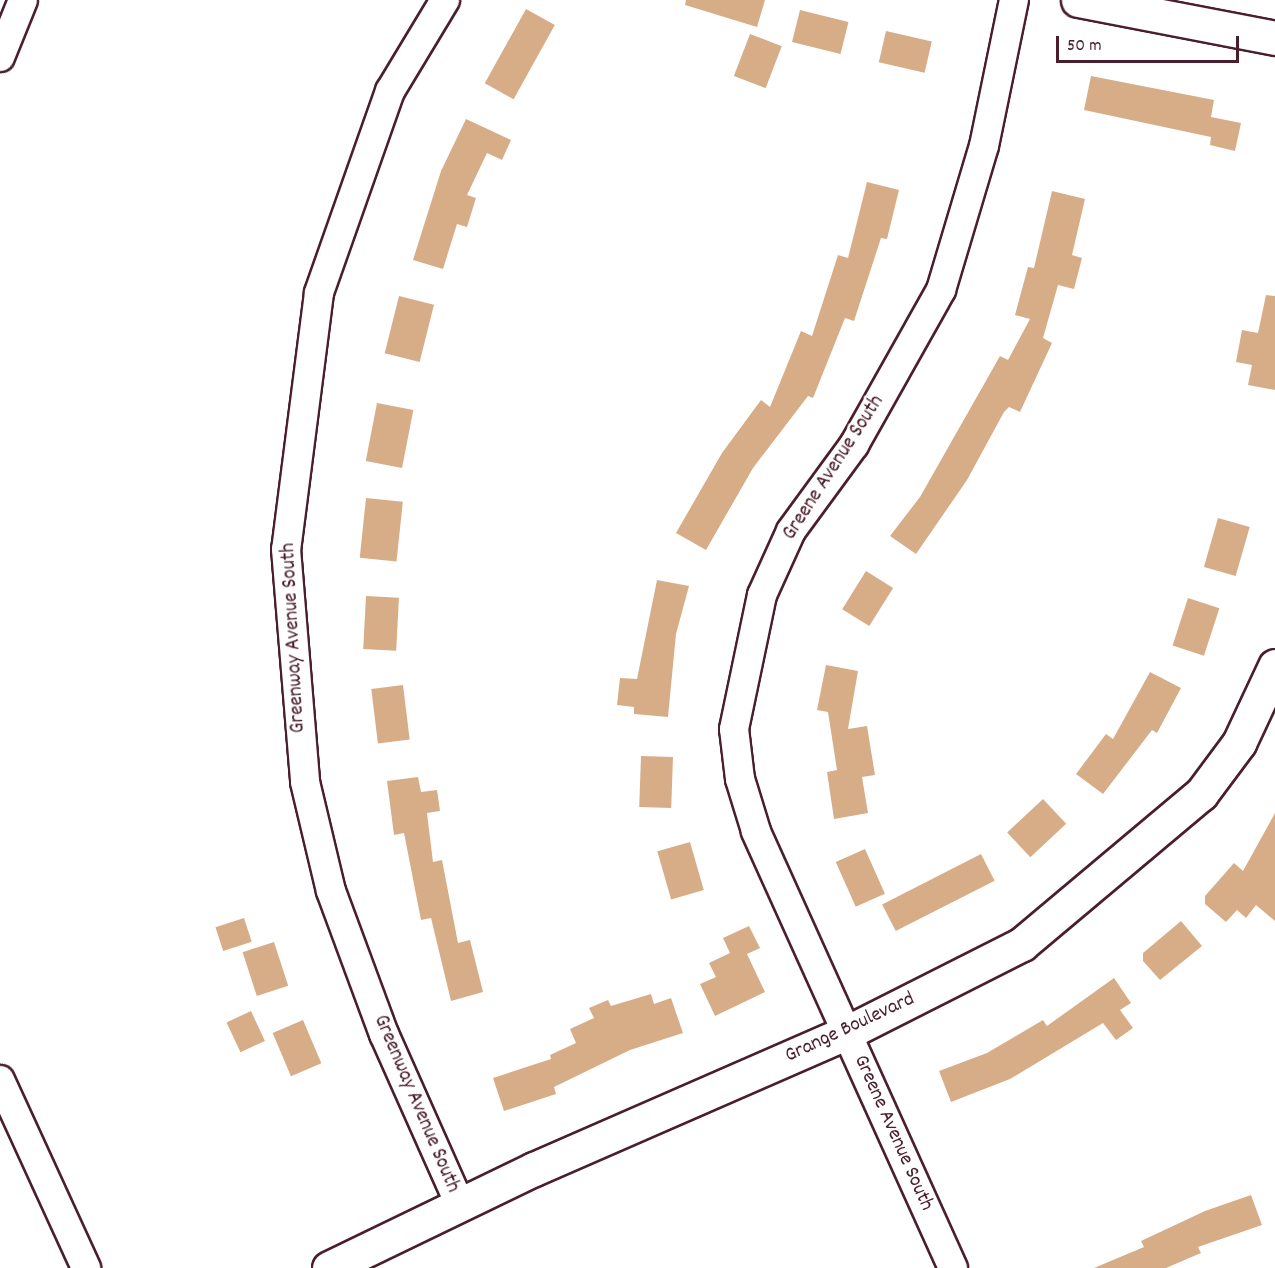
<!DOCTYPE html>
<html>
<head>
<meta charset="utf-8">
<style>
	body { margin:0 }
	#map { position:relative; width:1275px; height:1268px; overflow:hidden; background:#fff; font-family:Dekko,sans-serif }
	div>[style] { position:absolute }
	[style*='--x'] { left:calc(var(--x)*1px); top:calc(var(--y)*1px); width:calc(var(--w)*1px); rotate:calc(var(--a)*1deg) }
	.building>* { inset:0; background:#d7ad88; transform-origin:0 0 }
	.roads { filter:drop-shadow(2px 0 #4a1f2b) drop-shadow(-2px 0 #4a1f2b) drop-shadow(0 2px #4a1f2b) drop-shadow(0 -2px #4a1f2b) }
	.minor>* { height:28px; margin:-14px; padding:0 14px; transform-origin:14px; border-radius:14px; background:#fff }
	.tertiary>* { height:33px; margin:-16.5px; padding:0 16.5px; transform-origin:16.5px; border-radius:16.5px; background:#fff }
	span { translate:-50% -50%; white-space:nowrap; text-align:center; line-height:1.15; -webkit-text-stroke:5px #fff; paint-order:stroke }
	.street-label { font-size:21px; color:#4a1f2b }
	.scale { position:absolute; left:1056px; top:36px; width:183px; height:27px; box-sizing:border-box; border:3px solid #4a1f2b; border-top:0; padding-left:8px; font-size:18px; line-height:21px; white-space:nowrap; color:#4a1f2b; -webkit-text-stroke:4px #fff; paint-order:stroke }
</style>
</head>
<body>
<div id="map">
	<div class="building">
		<i style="clip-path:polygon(686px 0,765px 0,757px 27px,685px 5px)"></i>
		<i style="left:526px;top:9px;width:33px;height:85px;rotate:29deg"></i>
		<i style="left:800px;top:10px;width:50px;height:33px;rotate:14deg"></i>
		<i style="left:886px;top:31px;width:47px;height:32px;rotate:13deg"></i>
		<i style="left:750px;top:34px;width:34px;height:45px;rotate:21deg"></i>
		<i style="clip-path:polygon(1091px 76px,1214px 100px,1211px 117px,1241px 123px,1235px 151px,1210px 145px,1211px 137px,1084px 110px)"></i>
		<i style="clip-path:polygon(466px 119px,511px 140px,502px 160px,487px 153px,467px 195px,476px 198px,467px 227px,457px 224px,443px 269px,413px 260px,441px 171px)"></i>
		<i style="clip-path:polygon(867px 182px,899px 190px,887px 239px,881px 238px,854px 321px,845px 318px,813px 398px,808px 396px,753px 468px,706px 550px,676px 533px,722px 453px,761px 400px,770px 407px,801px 331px,812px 336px,838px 255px,848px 258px)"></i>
		<i style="clip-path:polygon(1052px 191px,1085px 199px,1072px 255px,1082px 258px,1074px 289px,1058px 285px,1043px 338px,1052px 343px,1020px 412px,1009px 407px,1004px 412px,967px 480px,916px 554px,890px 536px,920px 497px,1000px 356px,1008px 360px,1030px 319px,1015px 315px,1028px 267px,1034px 268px)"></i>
		<i style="clip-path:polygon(1266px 295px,1275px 296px,1275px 390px,1248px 385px,1252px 365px,1236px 362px,1242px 330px,1258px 333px)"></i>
		<i style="left:399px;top:296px;width:36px;height:59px;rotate:14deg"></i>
		<i style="left:377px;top:403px;width:37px;height:59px;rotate:11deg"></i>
		<i style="left:366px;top:498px;width:37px;height:60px;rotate:6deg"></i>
		<i style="left:1218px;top:518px;width:33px;height:51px;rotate:16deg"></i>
		<i style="left:866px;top:571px;width:32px;height:45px;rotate:32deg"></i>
		<i style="clip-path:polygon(657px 580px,689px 586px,676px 634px,668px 717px,634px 714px,634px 707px,617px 705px,620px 678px,637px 679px)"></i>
		<i style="left:366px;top:596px;width:33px;height:53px;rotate:3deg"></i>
		<i style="left:1188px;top:598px;width:33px;height:50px;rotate:18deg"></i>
		<i style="clip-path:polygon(826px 665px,858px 671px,848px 729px,867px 726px,875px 775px,862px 777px,868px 813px,834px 819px,827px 772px,837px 770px,828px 712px,817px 710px)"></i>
		<i style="clip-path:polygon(1150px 672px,1181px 688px,1157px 733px,1152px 730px,1103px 794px,1076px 774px,1106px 734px,1113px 739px)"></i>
		<i style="left:403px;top:685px;width:55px;height:32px;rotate:83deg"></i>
		<i style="left:641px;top:756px;width:32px;height:51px;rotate:2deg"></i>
		<i style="clip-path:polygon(418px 777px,421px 792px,437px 790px,440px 811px,427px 813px,433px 862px,442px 860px,458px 943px,470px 940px,483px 992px,451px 1001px,431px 918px,421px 920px,404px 833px,394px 835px,387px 781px)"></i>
		<i style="left:1043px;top:799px;width:34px;height:49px;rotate:47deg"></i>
		<i style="clip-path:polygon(1275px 813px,1275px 921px,1256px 905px,1246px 918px,1237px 910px,1226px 922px,1205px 904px,1205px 896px,1234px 863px,1243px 871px)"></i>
		<i style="left:690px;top:842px;width:50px;height:34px;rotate:74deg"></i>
		<i style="left:865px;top:849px;width:49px;height:32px;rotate:66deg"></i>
		<i style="left:981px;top:854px;width:30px;height:111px;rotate:63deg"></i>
		<i style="left:244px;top:918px;width:25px;height:30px;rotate:72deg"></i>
		<i style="clip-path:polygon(1181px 921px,1202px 946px,1160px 980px,1143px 961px,1143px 953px)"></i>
		<i style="clip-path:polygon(749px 926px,760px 948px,747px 954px,765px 992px,715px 1016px,700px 984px,716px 977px,709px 963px,730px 953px,723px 938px)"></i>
		<i style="left:274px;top:942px;width:46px;height:33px;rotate:72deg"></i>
		<i style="clip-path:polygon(1114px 978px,1131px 1003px,1120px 1010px,1133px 1028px,1116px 1040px,1103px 1023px,1010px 1079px,951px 1102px,939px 1071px,987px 1053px,1043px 1020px,1047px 1026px)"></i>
		<i style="clip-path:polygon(651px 994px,654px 1004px,671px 998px,683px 1033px,630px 1050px,554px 1087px,556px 1094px,504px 1111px,493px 1078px,551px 1059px,550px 1055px,576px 1043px,570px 1029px,594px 1018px,589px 1008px,608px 1000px,611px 1006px)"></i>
		<i style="left:251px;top:1011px;width:33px;height:27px;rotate:65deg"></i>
		<i style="left:303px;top:1020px;width:47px;height:33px;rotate:67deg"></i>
		<i style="clip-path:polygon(1251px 1195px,1262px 1225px,1198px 1247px,1201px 1253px,1166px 1268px,1094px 1268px,1144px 1247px,1141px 1241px,1205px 1211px)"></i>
	</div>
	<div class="roads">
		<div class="minor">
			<i style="--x:445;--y:0;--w:106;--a:121.1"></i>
			<i style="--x:390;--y:91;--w:214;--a:109.4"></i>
			<i style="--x:319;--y:293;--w:258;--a:97.3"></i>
			<i style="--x:286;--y:549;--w:234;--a:85.3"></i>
			<i style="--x:305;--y:782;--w:112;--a:76.6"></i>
			<i style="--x:331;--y:891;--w:153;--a:69.7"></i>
			<i style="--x:384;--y:1034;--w:187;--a:66"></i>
			<i style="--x:0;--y:57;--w:61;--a:-68"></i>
			<i style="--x:0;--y:1080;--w:207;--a:65.4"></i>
			<i style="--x:953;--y:1268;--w:479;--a:-114.3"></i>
			<i style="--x:756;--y:831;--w:54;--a:-107.1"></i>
			<i style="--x:740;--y:779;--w:50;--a:-96.8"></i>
			<i style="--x:734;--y:729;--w:137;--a:-78.2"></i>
			<i style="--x:762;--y:595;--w:70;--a:-65.6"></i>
			<i style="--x:791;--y:531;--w:107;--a:-53.8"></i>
			<i style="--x:854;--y:445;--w:178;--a:-60.7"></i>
			<i style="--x:941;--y:290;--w:150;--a:-73.4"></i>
			<i style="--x:984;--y:146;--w:149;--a:-78.4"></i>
		</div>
		<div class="tertiary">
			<i style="--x:1078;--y:0;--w:201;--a:10.9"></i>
			<i style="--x:329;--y:1268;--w:228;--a:-25.8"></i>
			<i style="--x:534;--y:1169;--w:343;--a:-23.6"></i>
			<i style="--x:848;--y:1032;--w:195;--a:-26.8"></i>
			<i style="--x:1022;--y:944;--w:234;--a:-40"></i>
			<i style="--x:1201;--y:794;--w:64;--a:-53.3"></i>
			<i style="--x:1239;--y:743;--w:85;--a:-64.9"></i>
		</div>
	</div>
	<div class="street-label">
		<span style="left:834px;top:468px;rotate:-57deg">Greene Avenue South</span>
		<span style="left:294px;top:638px;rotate:-93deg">Greenway Avenue South</span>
		<span style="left:850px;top:1028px;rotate:-25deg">Grange Boulevard</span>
		<span style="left:416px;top:1104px;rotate:67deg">Greenway Avenue South</span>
		<span style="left:893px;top:1133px;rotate:66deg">Greene Avenue South</span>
	</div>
	<div class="scale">50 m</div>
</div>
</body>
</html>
